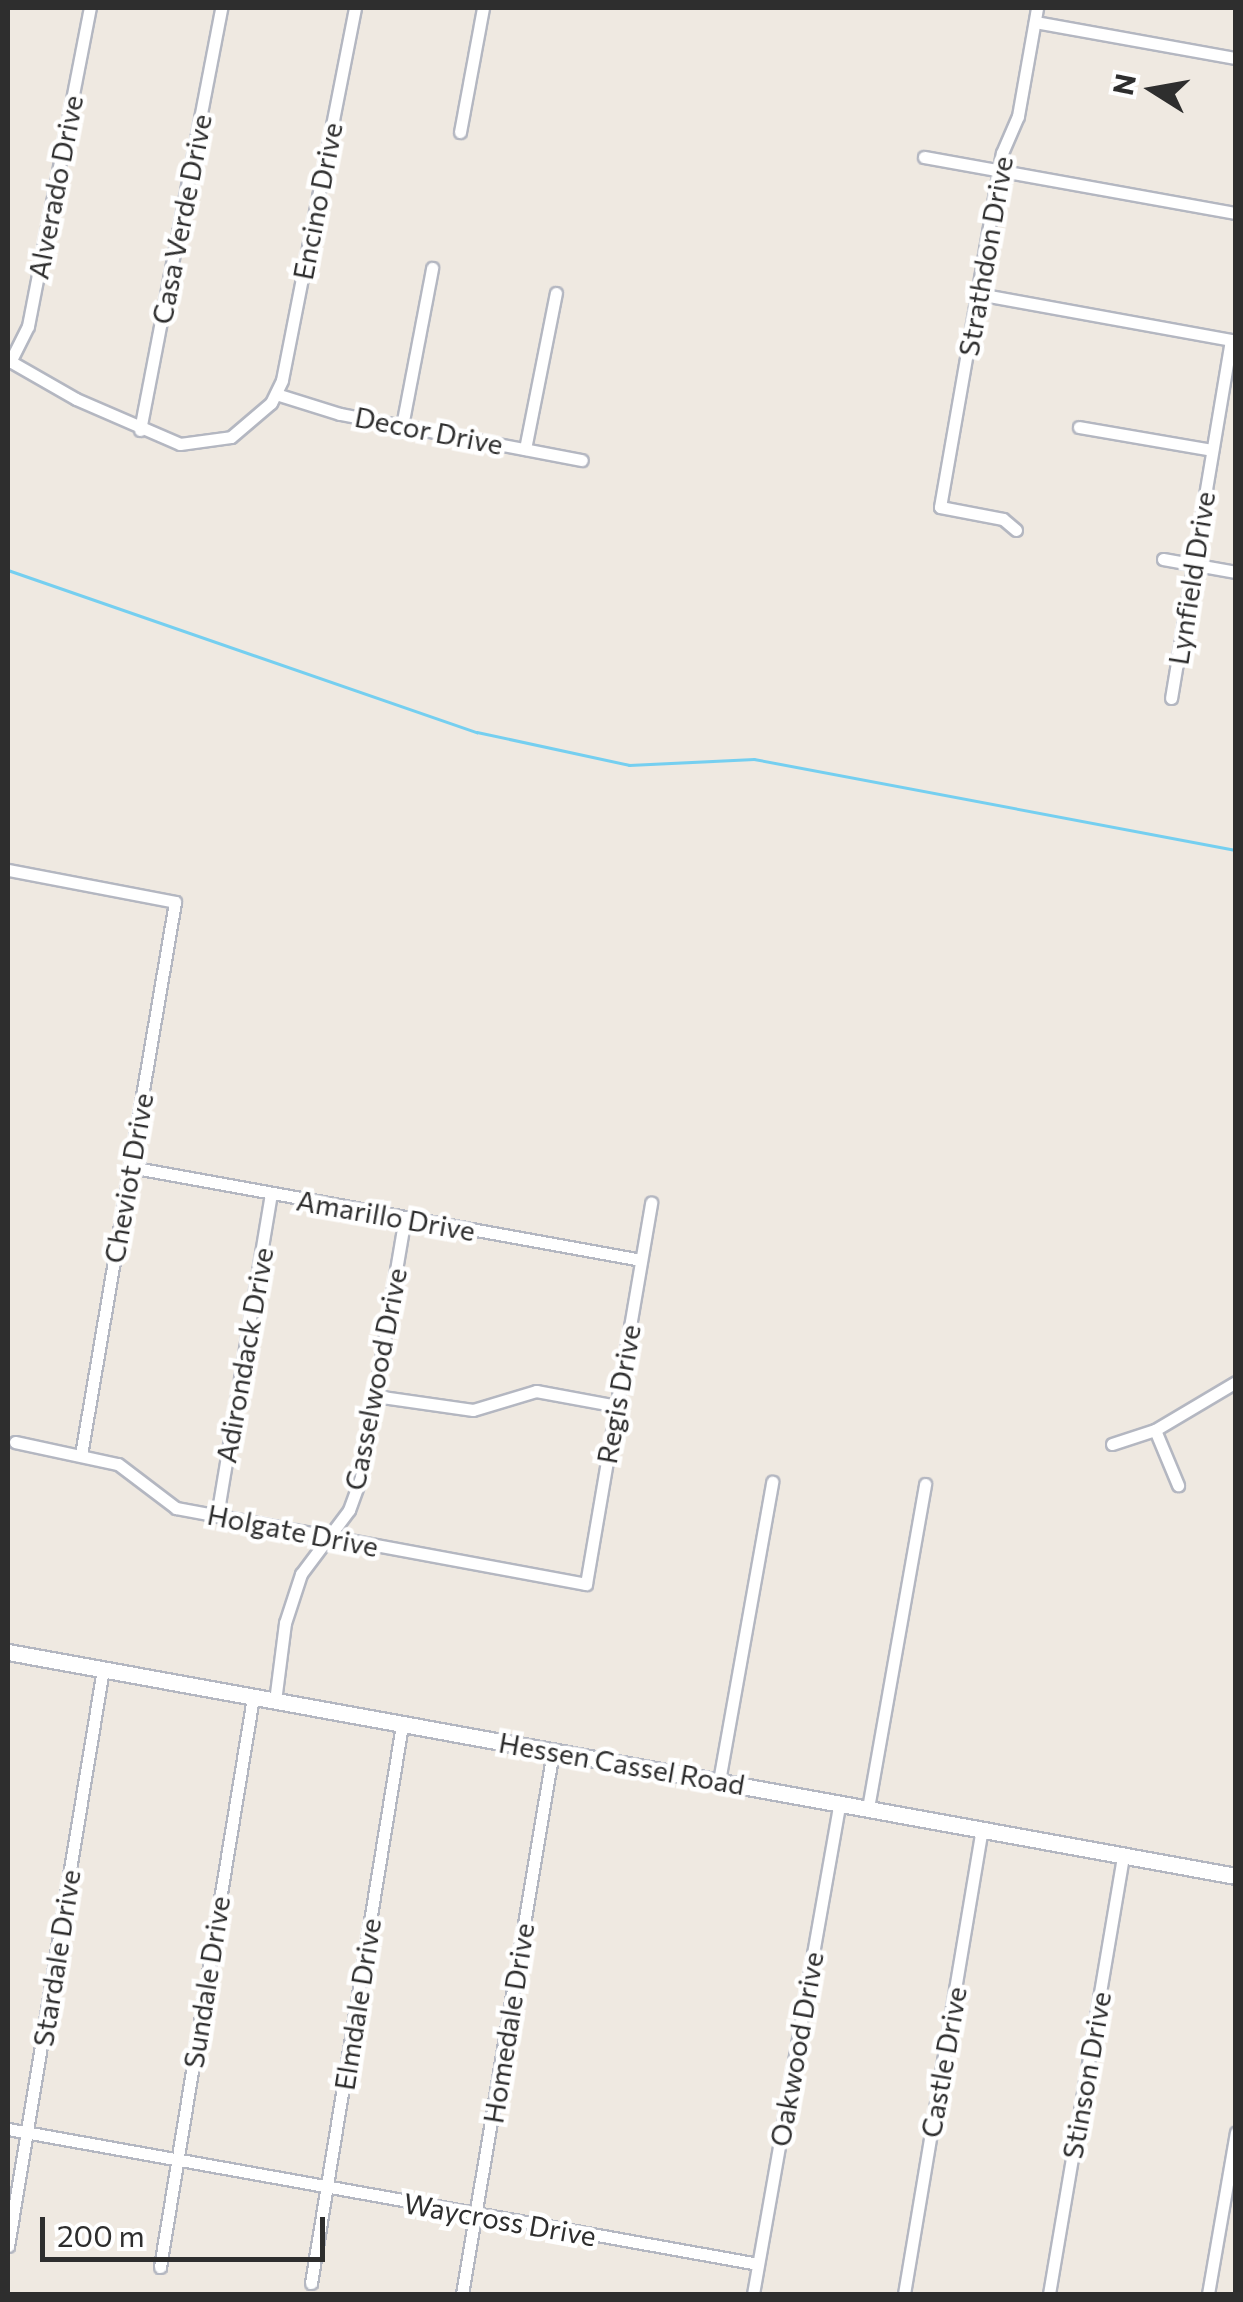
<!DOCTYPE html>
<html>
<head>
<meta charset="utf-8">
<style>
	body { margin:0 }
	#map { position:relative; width:1243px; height:2302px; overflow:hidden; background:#efe9e1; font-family:Commissioner,sans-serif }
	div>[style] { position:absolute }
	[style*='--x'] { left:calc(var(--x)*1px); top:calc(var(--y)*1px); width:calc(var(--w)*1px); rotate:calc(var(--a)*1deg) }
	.stream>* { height:2.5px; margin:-1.25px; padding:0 1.25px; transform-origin:1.25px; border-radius:1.25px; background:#75cff0 }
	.roads { filter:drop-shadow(2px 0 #b4b7c1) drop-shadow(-2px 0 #b4b7c1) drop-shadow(0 2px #b4b7c1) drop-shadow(0 -2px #b4b7c1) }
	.minor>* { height:11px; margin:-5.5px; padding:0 5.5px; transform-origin:5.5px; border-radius:5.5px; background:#fff }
	.secondary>* { height:15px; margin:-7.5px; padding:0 7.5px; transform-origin:7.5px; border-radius:7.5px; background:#fff }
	span { translate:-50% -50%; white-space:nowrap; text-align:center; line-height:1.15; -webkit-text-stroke:9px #fff; paint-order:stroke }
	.street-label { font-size:28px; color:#2e2e2e }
	.frame { position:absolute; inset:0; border:10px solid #2e2e2e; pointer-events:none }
	.north { position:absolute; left:1103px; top:40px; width:100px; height:100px; -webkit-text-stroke:8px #fff; paint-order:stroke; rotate:281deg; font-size:28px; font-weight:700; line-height:40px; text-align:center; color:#2e2e2e }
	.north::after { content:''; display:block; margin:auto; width:35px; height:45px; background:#2e2e2e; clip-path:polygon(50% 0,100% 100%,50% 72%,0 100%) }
	.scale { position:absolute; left:40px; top:2217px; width:285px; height:45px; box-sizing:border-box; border:5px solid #2e2e2e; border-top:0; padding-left:12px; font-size:30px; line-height:35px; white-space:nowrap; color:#2e2e2e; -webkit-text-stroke:8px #fff; paint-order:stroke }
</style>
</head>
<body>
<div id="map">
	<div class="stream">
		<i style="--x:8;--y:570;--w:496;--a:19.1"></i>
		<i style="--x:477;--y:732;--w:156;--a:12.2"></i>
		<i style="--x:629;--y:765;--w:125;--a:-2.7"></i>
		<i style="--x:754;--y:759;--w:491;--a:10.7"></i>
	</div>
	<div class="roads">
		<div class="minor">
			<i style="--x:1035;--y:22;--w:204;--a:10.2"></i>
			<i style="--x:460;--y:132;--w:126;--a:-79.5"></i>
			<i style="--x:924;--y:157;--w:317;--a:10.2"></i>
			<i style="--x:978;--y:294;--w:257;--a:10.3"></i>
			<i style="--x:1231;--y:340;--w:363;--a:99.5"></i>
			<i style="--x:8;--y:360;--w:78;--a:29.8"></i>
			<i style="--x:76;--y:399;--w:113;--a:23.4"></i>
			<i style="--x:180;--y:444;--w:51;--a:-7.8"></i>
			<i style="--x:231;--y:437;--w:52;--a:-40.4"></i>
			<i style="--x:271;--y:403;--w:25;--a:-64"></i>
			<i style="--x:282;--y:380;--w:379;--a:-78.9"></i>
			<i style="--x:10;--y:362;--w:40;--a:-63.4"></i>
			<i style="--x:28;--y:326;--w:324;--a:-79"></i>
			<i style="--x:276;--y:394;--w:67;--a:17.4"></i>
			<i style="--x:340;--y:414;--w:246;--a:10.8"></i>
			<i style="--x:402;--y:426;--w:161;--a:-79.2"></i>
			<i style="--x:1079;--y:427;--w:135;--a:9.8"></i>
			<i style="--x:140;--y:430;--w:430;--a:-79.1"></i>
			<i style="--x:525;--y:449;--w:159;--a:-78.8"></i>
			<i style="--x:1016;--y:530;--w:17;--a:-140"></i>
			<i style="--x:1003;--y:519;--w:64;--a:-169.2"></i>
			<i style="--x:940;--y:507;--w:359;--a:-80.1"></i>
			<i style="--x:1002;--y:153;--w:40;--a:-66.6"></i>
			<i style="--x:1018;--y:116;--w:110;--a:-80"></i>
			<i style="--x:1163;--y:559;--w:74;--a:10.1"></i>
			<i style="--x:8;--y:870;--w:170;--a:10.8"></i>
			<i style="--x:175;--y:902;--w:561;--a:99.65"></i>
			<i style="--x:130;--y:1167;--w:519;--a:10.31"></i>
			<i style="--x:375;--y:1396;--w:99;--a:8.1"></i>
			<i style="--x:473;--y:1410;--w:66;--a:-16.8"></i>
			<i style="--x:536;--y:1391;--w:82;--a:10.5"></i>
			<i style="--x:1155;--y:1430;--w:60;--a:67.3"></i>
			<i style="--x:15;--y:1442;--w:105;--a:12.1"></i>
			<i style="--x:118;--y:1464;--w:73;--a:37.2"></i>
			<i style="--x:176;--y:1508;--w:417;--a:10.5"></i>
			<i style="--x:586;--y:1584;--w:387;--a:-80.3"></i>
			<i style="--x:1112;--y:1444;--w:45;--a:-18"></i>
			<i style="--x:1155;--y:1430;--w:94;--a:-30.7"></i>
			<i style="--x:217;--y:1516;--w:326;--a:-80.5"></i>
			<i style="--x:275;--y:1701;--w:79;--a:-82.7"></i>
			<i style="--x:285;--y:1623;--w:52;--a:-71.9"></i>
			<i style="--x:301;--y:1574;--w:80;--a:-53.1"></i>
			<i style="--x:349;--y:1510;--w:35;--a:-70"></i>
			<i style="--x:361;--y:1477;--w:263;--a:-80.4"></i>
			<i style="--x:719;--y:1781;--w:304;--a:-79.9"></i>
			<i style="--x:868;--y:1808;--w:329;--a:-80"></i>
			<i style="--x:8;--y:2129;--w:762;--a:10.2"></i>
			<i style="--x:8;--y:2246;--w:585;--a:-80.65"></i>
			<i style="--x:160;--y:2267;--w:578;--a:-80.73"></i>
			<i style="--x:311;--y:2283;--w:565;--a:-80.74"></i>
			<i style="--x:462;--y:2294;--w:551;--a:-80.49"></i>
			<i style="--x:753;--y:2294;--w:499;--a:-80"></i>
			<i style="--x:904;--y:2294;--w:471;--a:-80.5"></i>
			<i style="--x:1049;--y:2294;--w:444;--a:-80.4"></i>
			<i style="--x:1208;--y:2294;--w:164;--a:-80.2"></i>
		</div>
		<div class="secondary">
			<i style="--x:8;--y:1652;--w:1248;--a:10.34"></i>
		</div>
	</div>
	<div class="street-label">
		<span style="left:55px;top:187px;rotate:-79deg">Alverado Drive</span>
		<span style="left:317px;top:201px;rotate:-79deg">Encino Drive</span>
		<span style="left:181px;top:219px;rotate:-79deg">Casa Verde Drive</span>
		<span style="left:985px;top:256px;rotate:-80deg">Strathdon Drive</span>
		<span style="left:429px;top:430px;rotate:11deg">Decor Drive</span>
		<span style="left:1191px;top:578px;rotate:-81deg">Lynfield Drive</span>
		<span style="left:128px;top:1178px;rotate:-80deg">Cheviot Drive</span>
		<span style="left:386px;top:1215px;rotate:10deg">Amarillo Drive</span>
		<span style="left:244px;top:1355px;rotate:-80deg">Adirondack Drive</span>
		<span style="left:375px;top:1379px;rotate:-79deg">Casselwood Drive</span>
		<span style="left:618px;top:1394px;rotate:-80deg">Regis Drive</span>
		<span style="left:293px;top:1530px;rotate:11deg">Holgate Drive</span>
		<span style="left:622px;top:1763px;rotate:10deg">Hessen Cassel Road</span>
		<span style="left:56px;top:1958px;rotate:-81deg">Stardale Drive</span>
		<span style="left:206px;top:1982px;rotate:-81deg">Sundale Drive</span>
		<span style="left:357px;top:2004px;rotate:-81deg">Elmdale Drive</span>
		<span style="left:508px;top:2023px;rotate:-81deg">Homedale Drive</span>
		<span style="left:796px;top:2049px;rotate:-80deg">Oakwood Drive</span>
		<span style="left:943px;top:2062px;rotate:-80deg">Castle Drive</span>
		<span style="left:1086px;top:2075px;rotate:-80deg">Stinson Drive</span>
		<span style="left:500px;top:2219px;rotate:10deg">Waycross Drive</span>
	</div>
	<div class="frame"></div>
	<div class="north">N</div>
	<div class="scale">200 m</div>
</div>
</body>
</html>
